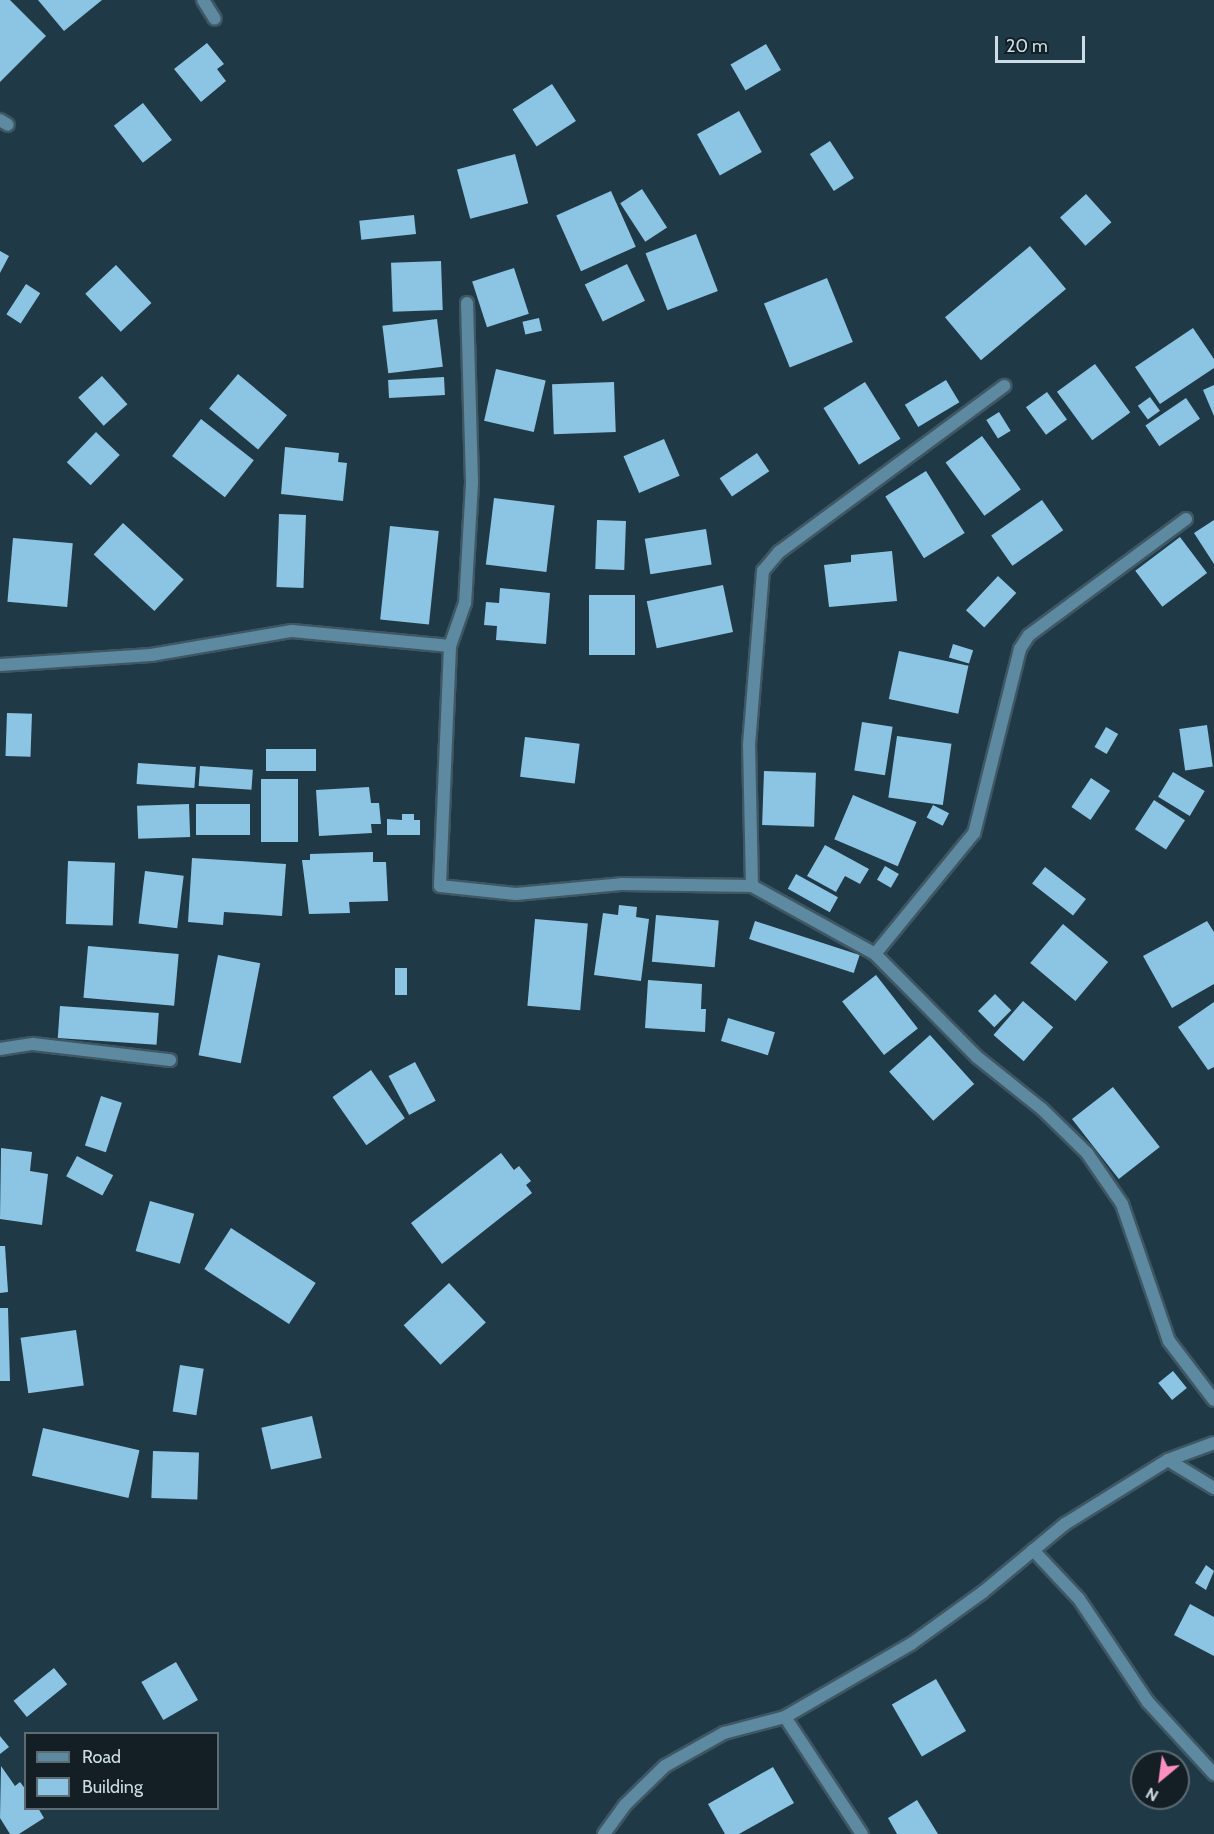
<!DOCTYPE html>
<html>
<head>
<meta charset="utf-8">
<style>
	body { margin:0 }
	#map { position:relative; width:1214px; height:1834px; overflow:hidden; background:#1f3947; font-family:Cabin,sans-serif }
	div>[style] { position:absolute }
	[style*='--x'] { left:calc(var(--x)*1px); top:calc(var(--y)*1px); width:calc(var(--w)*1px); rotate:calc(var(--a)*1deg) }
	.building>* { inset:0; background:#8cc5e4; transform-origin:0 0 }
	.roads { filter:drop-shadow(2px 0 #3e5763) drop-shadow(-2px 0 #3e5763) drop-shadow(0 2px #3e5763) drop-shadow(0 -2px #3e5763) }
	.minor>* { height:12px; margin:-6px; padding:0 6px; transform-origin:6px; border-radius:6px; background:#5d89a1 }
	span { translate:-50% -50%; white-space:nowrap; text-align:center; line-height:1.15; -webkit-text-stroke:6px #131f25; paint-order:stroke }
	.legend { position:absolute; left:24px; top:1732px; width:195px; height:78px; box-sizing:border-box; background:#131f25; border:2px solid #5d6b72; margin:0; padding:8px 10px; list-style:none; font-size:18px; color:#cddde5 }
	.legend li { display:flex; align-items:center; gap:12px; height:30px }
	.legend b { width:30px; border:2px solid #5d6b72 }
	.north { position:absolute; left:1130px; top:1750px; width:60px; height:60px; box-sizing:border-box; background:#131f25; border:2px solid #5d6b72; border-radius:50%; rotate:209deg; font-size:16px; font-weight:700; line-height:24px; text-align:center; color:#cddde5 }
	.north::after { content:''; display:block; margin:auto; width:21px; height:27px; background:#fd8ec0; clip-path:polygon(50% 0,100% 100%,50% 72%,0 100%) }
	.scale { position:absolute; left:995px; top:36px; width:90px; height:27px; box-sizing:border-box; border:3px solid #cddde5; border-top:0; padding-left:8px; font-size:18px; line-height:21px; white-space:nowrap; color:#cddde5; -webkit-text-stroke:4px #131f25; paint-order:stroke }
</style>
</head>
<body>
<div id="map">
	<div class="building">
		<i style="clip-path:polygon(0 0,10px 0,46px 36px,0 82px)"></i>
		<i style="clip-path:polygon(38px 0,102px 0,64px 31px)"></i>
		<i style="clip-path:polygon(207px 43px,224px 64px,217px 69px,226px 81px,201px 102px,174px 69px)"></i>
		<i style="left:766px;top:44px;width:30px;height:41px;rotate:60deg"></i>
		<i style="left:552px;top:84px;width:44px;height:47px;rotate:57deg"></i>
		<i style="left:143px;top:103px;width:47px;height:37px;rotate:52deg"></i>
		<i style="left:739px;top:111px;width:47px;height:48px;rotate:61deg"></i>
		<i style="left:830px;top:141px;width:44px;height:24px;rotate:57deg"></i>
		<i style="left:515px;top:154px;width:51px;height:60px;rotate:75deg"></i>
		<i style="left:642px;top:189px;width:46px;height:26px;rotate:57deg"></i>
		<i style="left:611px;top:191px;width:61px;height:60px;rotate:66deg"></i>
		<i style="left:1086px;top:194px;width:38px;height:35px;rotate:48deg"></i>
		<i style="left:414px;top:215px;width:19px;height:55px;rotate:84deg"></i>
		<i style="left:696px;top:234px;width:61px;height:54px;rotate:69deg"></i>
		<i style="left:1030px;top:246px;width:56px;height:111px;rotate:50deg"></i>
		<i style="clip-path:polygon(0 251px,9px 256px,0 273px)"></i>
		<i style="left:441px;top:261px;width:49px;height:50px;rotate:88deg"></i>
		<i style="left:627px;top:264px;width:41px;height:47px;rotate:64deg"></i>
		<i style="left:116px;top:265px;width:52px;height:42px;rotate:47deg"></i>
		<i style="left:514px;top:268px;width:48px;height:44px;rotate:72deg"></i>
		<i style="left:827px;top:278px;width:69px;height:68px;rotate:68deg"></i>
		<i style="left:26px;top:284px;width:17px;height:36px;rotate:33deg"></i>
		<i style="left:539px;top:318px;width:13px;height:17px;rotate:77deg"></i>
		<i style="left:437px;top:319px;width:48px;height:55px;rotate:83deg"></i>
		<i style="clip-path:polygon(1193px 328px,1214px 359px,1214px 368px,1160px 404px,1135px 367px)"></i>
		<i style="left:1095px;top:364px;width:60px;height:47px;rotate:54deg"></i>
		<i style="left:496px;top:369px;width:51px;height:53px;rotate:13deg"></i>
		<i style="left:238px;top:374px;width:64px;height:45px;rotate:40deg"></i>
		<i style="left:102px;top:376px;width:38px;height:32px;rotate:48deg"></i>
		<i style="left:444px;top:377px;width:18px;height:56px;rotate:87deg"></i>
		<i style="left:946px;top:380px;width:26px;height:48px;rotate:59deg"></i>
		<i style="left:614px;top:382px;width:50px;height:62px;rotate:88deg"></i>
		<i style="left:865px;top:382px;width:67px;height:49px;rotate:58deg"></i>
		<i style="clip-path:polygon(1214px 385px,1214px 416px,1203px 390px)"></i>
		<i style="left:1047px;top:392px;width:34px;height:26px;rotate:54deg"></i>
		<i style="left:1150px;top:397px;width:17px;height:15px;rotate:54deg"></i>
		<i style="left:1186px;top:398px;width:25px;height:49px;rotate:56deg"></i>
		<i style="left:999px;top:412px;width:22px;height:15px;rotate:58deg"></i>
		<i style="left:201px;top:419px;width:67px;height:47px;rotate:38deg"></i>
		<i style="left:96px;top:432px;width:33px;height:42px;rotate:44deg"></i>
		<i style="left:982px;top:436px;width:66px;height:45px;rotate:54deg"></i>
		<i style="left:664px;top:439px;width:40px;height:44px;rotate:67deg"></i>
		<i style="clip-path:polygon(285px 447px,339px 453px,338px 462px,347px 463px,343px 501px,281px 494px)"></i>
		<i style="left:757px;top:453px;width:22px;height:45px;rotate:56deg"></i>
		<i style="left:926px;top:471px;width:73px;height:48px;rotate:58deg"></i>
		<i style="left:494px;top:498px;width:61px;height:67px;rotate:7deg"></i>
		<i style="left:1042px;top:500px;width:37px;height:62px;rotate:55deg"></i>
		<i style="left:279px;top:514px;width:27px;height:73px;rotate:2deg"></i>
		<i style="left:597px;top:520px;width:29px;height:49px;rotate:2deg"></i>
		<i style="clip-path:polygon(1214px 520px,1214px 564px,1194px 533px)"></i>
		<i style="left:123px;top:523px;width:83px;height:43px;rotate:43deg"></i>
		<i style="left:390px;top:526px;width:49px;height:94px;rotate:6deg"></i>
		<i style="left:706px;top:529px;width:36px;height:62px;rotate:81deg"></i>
		<i style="left:1180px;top:537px;width:45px;height:56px;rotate:53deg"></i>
		<i style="left:13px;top:538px;width:60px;height:64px;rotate:5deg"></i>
		<i style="clip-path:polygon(892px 551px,897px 601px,829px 607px,824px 565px,851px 562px,851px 555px)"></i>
		<i style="left:998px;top:576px;width:25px;height:47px;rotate:43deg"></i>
		<i style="left:723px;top:585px;width:48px;height:78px;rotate:78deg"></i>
		<i style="clip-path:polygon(500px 588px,550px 593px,546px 644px,496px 640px,497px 626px,484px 625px,486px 602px,499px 603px)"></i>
		<i style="left:589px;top:595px;width:46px;height:60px"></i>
		<i style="left:953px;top:644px;width:21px;height:14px;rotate:17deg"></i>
		<i style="left:899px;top:651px;width:71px;height:49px;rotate:12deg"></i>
		<i style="left:7px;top:713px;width:25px;height:43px;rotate:2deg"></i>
		<i style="left:862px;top:722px;width:31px;height:49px;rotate:9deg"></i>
		<i style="left:1207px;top:725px;width:42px;height:28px;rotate:82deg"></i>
		<i style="left:1106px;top:727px;width:14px;height:23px;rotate:30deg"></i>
		<i style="left:897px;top:736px;width:55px;height:62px;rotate:8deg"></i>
		<i style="left:525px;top:737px;width:55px;height:40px;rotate:7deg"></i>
		<i style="left:266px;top:749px;width:50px;height:22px"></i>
		<i style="left:138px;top:763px;width:58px;height:21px;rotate:4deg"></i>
		<i style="left:200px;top:766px;width:53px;height:20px;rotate:4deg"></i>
		<i style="left:764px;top:771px;width:52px;height:54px;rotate:2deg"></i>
		<i style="left:1173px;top:772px;width:37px;height:29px;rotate:31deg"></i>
		<i style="left:1091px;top:778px;width:23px;height:35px;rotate:34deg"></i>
		<i style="left:261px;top:779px;width:37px;height:63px"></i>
		<i style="clip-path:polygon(369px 787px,371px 803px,379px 803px,381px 824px,371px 824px,372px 833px,319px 836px,316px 790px)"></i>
		<i style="left:853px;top:795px;width:69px;height:48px;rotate:23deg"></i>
		<i style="left:1154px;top:800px;width:37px;height:35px;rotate:33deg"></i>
		<i style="left:189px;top:804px;width:33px;height:52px;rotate:88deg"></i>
		<i style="left:196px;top:804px;width:54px;height:31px"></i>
		<i style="left:933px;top:805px;width:18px;height:14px;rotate:27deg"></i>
		<i style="clip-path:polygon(402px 814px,414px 814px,414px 820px,420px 820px,420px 835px,387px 835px,387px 819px,402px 820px)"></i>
		<i style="clip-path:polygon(825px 845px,869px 869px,860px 884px,845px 876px,836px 892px,807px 876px)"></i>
		<i style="clip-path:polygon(373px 852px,373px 862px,386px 862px,388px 901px,349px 902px,350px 913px,309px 914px,302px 860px,310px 860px,310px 854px)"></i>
		<i style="clip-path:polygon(192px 858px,286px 864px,282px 916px,224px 912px,223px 925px,188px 922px)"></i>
		<i style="left:68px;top:861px;width:47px;height:63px;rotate:2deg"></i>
		<i style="left:885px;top:866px;width:16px;height:16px;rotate:30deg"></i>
		<i style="left:1045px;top:867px;width:52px;height:21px;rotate:38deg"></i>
		<i style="left:145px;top:871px;width:39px;height:53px;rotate:7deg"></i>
		<i style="left:796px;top:874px;width:48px;height:17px;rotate:29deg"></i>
		<i style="clip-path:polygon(619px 905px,637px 907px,636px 917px,649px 919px,641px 981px,594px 975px,603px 913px,618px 915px)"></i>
		<i style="left:656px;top:915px;width:63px;height:47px;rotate:5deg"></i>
		<i style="left:535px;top:919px;width:53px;height:87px;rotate:5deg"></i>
		<i style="left:755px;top:921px;width:110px;height:19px;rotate:18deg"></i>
		<i style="clip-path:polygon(1207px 921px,1214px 932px,1214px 984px,1172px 1008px,1143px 956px)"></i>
		<i style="left:1063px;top:924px;width:59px;height:51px;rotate:40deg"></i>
		<i style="left:88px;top:946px;width:91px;height:52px;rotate:5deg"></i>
		<i style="left:218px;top:955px;width:43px;height:102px;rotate:11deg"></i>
		<i style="left:395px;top:968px;width:12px;height:27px"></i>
		<i style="left:876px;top:975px;width:68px;height:43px;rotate:52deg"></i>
		<i style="clip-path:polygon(648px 980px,702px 984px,701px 1009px,706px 1009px,705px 1032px,645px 1028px)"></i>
		<i style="left:995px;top:994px;width:23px;height:24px;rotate:45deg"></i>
		<i style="left:1023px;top:1001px;width:40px;height:45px;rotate:41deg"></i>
		<i style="clip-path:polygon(1214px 1002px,1214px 1067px,1208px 1070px,1178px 1027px)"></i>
		<i style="left:60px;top:1006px;width:99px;height:32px;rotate:4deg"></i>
		<i style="left:728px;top:1018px;width:49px;height:24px;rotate:17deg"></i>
		<i style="left:930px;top:1035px;width:66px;height:55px;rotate:48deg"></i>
		<i style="left:415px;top:1062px;width:44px;height:30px;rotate:62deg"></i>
		<i style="left:371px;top:1070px;width:59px;height:47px;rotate:55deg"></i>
		<i style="left:1113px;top:1087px;width:76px;height:52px;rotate:52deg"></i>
		<i style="left:101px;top:1096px;width:22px;height:52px;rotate:18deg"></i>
		<i style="clip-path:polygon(1px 1148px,32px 1152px,30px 1171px,48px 1174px,42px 1225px,0 1219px)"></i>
		<i style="clip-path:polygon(501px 1153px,514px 1170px,519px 1166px,531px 1181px,526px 1185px,532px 1193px,442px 1264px,411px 1223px)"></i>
		<i style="left:77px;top:1156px;width:41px;height:23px;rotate:28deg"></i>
		<i style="left:150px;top:1201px;width:46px;height:52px;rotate:16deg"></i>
		<i style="left:231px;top:1228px;width:101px;height:49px;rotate:33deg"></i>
		<i style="clip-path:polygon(0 1246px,5px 1246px,8px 1292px,0 1293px)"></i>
		<i style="left:449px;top:1283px;width:54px;height:62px;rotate:47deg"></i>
		<i style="clip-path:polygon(0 1308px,8px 1308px,10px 1381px,0 1381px)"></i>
		<i style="left:76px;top:1330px;width:56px;height:56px;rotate:82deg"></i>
		<i style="left:180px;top:1365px;width:24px;height:47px;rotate:9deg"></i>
		<i style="left:1173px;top:1371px;width:22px;height:19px;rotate:51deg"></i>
		<i style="left:312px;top:1416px;width:43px;height:52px;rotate:77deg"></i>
		<i style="left:43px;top:1428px;width:99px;height:49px;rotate:13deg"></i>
		<i style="left:153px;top:1451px;width:46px;height:47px;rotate:2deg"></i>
		<i style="clip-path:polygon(1206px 1565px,1214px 1571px,1206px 1590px,1195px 1583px)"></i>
		<i style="clip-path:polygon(1190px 1604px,1214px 1617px,1214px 1656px,1174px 1635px)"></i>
		<i style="left:176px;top:1662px;width:44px;height:40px;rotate:60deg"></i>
		<i style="left:54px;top:1668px;width:21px;height:52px;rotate:51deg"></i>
		<i style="left:936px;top:1679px;width:60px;height:51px;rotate:60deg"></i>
		<i style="clip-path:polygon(0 1736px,9px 1747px,0 1754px)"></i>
		<i style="clip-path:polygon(1px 1766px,15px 1786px,20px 1782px,26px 1790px,26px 1808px,38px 1808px,44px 1818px,19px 1834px,10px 1834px,0 1818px)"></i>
		<i style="clip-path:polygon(773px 1767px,794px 1803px,739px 1834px,725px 1834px,708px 1804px)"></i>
		<i style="clip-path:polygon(917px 1800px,938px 1834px,897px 1834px,888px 1818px)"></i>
	</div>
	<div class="roads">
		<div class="minor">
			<i style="--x:203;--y:0;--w:22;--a:58"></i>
			<i style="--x:0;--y:120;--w:9;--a:32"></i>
			<i style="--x:467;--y:303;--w:180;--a:88.4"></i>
			<i style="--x:472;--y:483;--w:120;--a:93.3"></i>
			<i style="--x:465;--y:603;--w:46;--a:109.2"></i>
			<i style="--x:450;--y:646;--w:240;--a:92.4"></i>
			<i style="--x:440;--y:886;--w:76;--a:6"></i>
			<i style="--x:516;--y:894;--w:105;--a:-5.4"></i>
			<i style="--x:621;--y:884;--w:131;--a:0.9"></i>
			<i style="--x:752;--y:886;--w:141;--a:28.9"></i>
			<i style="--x:1186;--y:519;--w:195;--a:143.5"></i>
			<i style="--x:1029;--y:635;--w:17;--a:123"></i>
			<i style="--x:1020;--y:649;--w:190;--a:104"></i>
			<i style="--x:974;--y:833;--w:156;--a:129.3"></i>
			<i style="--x:875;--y:954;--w:145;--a:45.3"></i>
			<i style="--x:977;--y:1057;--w:83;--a:38.7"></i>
			<i style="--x:1042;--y:1109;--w:63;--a:44.4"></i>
			<i style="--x:1087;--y:1153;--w:62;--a:55.5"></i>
			<i style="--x:1122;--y:1204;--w:145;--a:71.1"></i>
			<i style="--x:1169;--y:1341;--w:74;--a:52.7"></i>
			<i style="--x:0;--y:665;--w:151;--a:-3.8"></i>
			<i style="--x:151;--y:655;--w:143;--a:-9.7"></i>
			<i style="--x:292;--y:631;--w:159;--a:5.4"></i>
			<i style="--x:752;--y:886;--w:141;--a:-91.2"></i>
			<i style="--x:749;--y:745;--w:175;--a:-85.4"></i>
			<i style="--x:763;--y:571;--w:25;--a:-50"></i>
			<i style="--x:779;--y:552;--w:280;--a:-36.4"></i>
			<i style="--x:0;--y:1049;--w:33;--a:-9"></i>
			<i style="--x:33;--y:1044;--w:138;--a:6.7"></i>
			<i style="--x:1168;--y:1460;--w:54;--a:31.3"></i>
			<i style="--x:1033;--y:1550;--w:67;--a:46.8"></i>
			<i style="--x:1079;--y:1599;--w:124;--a:56.2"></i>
			<i style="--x:1148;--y:1702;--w:98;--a:47.5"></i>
			<i style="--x:785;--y:1717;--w:140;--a:56.7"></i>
			<i style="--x:604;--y:1834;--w:36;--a:-54"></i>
			<i style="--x:625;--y:1805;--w:56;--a:-44.3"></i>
			<i style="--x:665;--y:1766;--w:68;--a:-29.2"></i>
			<i style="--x:724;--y:1733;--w:63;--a:-14.7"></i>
			<i style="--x:785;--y:1717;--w:146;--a:-30.1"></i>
			<i style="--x:911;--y:1644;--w:89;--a:-35.8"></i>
			<i style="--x:983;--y:1592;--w:107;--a:-39.7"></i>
			<i style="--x:1065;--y:1524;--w:121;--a:-31.9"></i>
			<i style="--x:1168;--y:1460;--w:49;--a:-20.3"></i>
		</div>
	</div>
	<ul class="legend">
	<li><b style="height:8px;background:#5d89a1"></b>Road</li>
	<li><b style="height:16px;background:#8cc5e4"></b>Building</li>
	</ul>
	<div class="north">N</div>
	<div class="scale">20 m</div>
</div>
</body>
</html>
